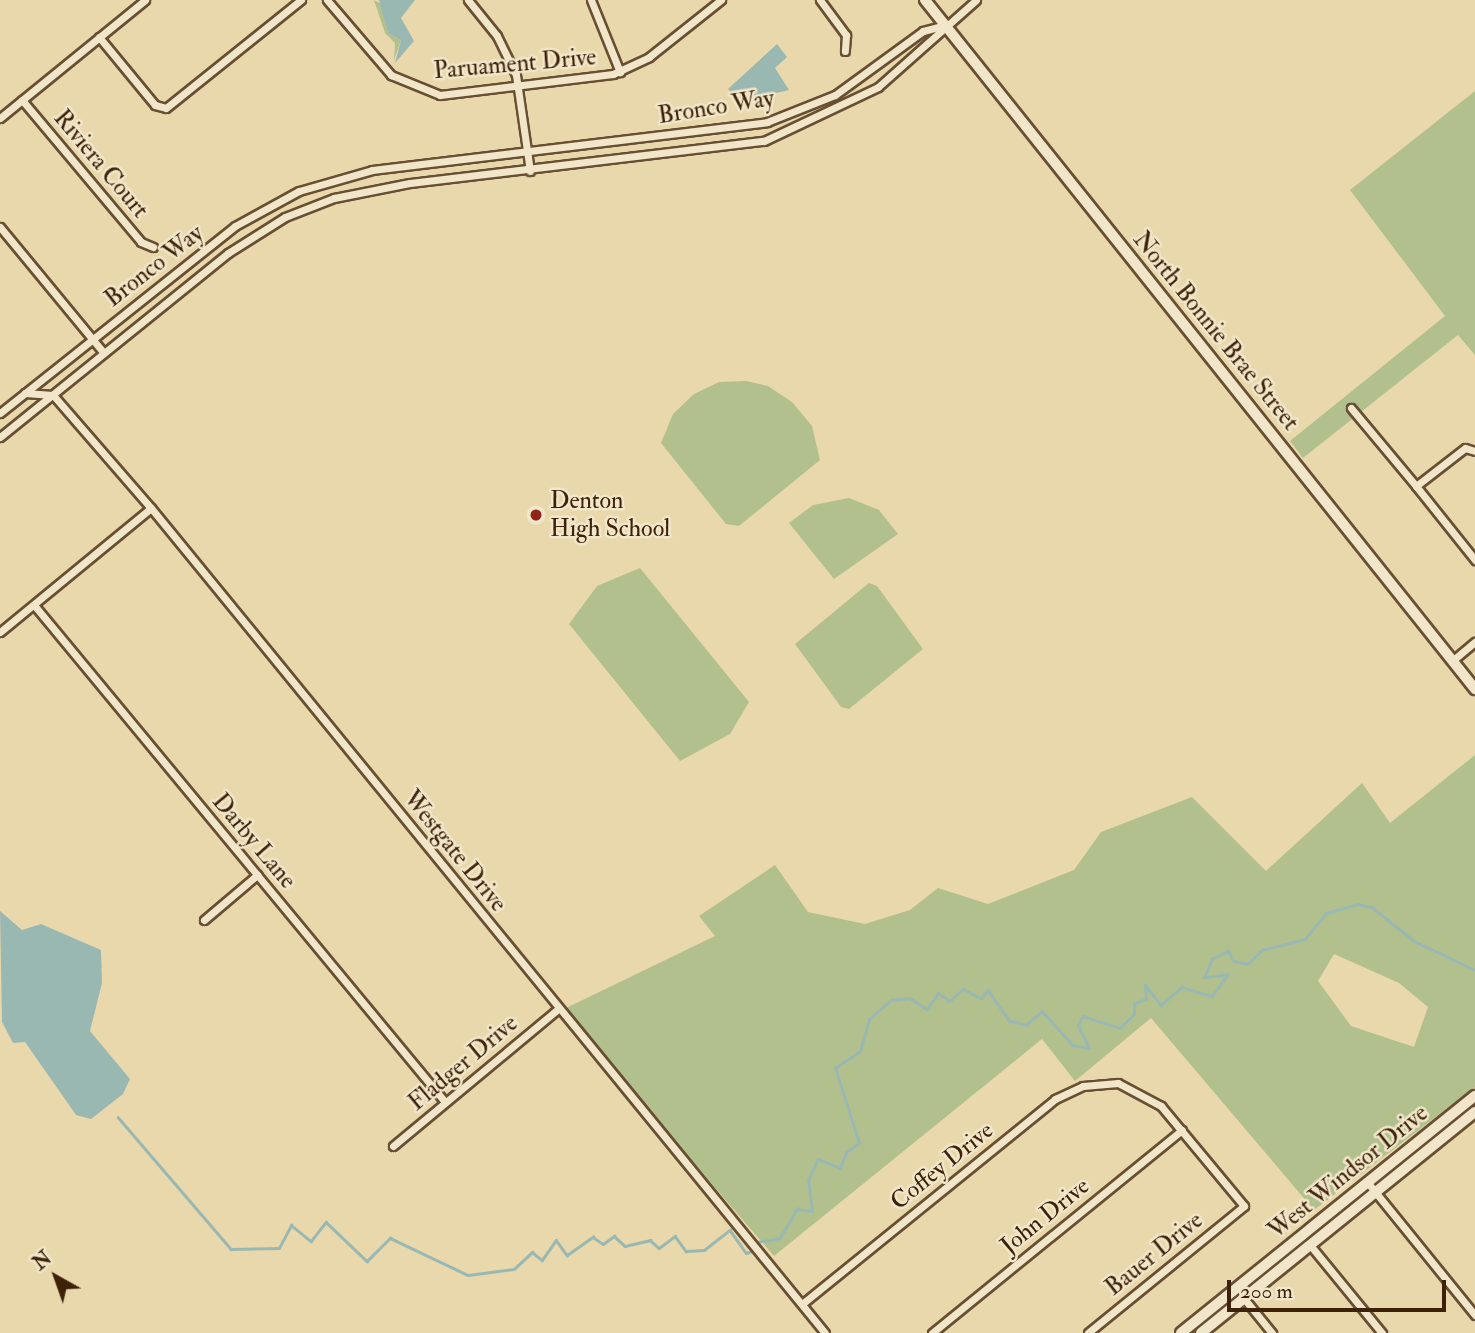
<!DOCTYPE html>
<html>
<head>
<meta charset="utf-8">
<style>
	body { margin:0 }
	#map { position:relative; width:1475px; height:1333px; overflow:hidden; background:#e9d8ac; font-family:"IM FELL Double Pica",serif }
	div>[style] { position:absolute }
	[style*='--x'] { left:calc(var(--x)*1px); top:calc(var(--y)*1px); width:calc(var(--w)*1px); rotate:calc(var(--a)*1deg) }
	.green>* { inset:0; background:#b2c08d }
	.water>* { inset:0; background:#9ab8b2 }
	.stream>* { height:2.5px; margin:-1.25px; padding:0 1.25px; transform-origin:1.25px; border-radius:1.25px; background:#9ab8b2 }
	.roads { filter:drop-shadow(2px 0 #684f32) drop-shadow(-2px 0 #684f32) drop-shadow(0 2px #684f32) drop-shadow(0 -2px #684f32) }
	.street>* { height:7px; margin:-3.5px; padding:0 3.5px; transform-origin:3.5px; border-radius:3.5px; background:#f1e6c9 }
	.secondary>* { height:10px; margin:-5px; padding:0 5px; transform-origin:5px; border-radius:5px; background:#f1e6c9 }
	.dots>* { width:19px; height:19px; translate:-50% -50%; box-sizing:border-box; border:4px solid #f1e6c9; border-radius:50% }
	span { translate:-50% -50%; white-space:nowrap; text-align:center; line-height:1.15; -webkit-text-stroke:5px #f1e6c9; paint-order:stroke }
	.street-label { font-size:24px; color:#3d2109 }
	.poi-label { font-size:24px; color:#3d2109 }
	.left { translate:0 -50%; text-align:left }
	.north { position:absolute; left:21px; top:1242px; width:70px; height:70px; -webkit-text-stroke:5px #f1e6c9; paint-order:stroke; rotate:320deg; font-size:19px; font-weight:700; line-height:28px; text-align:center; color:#3d2109 }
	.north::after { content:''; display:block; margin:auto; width:24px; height:32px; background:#3d2109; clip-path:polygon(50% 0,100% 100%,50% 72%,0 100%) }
	.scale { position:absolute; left:1227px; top:1280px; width:219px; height:32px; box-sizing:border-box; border:4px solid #3d2109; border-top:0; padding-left:9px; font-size:21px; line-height:24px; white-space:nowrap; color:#3d2109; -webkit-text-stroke:5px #f1e6c9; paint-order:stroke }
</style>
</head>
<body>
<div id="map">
	<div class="green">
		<i style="clip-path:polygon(374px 0,381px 4px,388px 33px,401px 40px,394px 60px,395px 43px,385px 33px)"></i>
		<i style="clip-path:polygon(1475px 91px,1475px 355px,1458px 335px,1303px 458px,1290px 441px,1445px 316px,1350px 190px)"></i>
		<i style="clip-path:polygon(746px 381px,768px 386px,792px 402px,812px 426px,820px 460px,739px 526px,726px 524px,661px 443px,673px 414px,694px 394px,719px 382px)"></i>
		<i style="clip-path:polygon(849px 498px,879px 510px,898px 534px,834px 579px,789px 523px,813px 505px)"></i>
		<i style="clip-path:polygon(640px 568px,749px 702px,730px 734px,680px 761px,569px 624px,597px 586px)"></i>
		<i style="clip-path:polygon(869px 583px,877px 586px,923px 649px,849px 709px,841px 707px,795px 644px)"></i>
		<i style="clip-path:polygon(evenodd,1475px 755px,1475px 1087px,1314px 1210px,1151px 1018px,1075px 1081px,1042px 1039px,774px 1256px,562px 1010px,715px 936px,699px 916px,775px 865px,808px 912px,865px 924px,910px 910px,938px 888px,988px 904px,1074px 870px,1101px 832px,1192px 797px,1266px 871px,1362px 783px,1390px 823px,1475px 755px,1334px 954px,1399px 983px,1428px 1007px,1414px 1047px,1351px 1026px,1318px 981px,1334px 954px)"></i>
	</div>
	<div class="water">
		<i style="clip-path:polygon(379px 0,415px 0,401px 18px,414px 41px,395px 63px,401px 40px,388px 33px)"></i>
		<i style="clip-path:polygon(777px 44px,787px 57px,775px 68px,789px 90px,738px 102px,728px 89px)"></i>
		<i style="clip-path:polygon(0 911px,22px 930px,41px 924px,101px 950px,102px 983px,90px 1031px,130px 1079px,123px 1094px,91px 1119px,76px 1115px,25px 1042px,13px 1043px,2px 1022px)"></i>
	</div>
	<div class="stream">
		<i style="--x:118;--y:1117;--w:174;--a:49.4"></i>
		<i style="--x:231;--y:1249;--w:48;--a:-1.2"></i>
		<i style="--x:279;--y:1248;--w:26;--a:-62"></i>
		<i style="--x:291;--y:1225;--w:26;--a:39"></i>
		<i style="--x:311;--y:1241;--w:24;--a:-52"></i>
		<i style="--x:326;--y:1222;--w:57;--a:43.6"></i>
		<i style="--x:367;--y:1261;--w:33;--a:-45"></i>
		<i style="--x:390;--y:1238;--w:86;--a:25.4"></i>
		<i style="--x:468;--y:1275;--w:46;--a:-7.4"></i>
		<i style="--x:514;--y:1269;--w:25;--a:-43"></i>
		<i style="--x:532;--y:1252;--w:13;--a:39"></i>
		<i style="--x:542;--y:1260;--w:24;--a:-55"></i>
		<i style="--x:556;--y:1240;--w:19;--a:54"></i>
		<i style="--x:567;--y:1255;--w:32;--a:-35"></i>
		<i style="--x:593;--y:1237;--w:12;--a:35"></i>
		<i style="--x:603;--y:1244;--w:14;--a:-36"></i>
		<i style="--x:614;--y:1236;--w:15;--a:42"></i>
		<i style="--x:625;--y:1246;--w:26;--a:-13"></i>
		<i style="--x:650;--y:1240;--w:12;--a:42"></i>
		<i style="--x:659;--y:1248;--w:20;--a:-37"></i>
		<i style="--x:675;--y:1236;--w:19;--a:54"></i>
		<i style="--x:686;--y:1251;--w:18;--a:-3"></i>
		<i style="--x:704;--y:1250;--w:33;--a:-38"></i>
		<i style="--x:730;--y:1230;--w:28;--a:55"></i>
		<i style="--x:746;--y:1253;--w:7;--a:-16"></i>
		<i style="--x:757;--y:1242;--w:23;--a:-10"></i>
		<i style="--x:780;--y:1238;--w:34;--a:-60"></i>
		<i style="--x:797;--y:1209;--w:15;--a:8"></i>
		<i style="--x:812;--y:1211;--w:31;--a:-97"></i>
		<i style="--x:808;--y:1180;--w:23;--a:-65"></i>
		<i style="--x:818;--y:1159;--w:24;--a:22"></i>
		<i style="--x:840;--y:1168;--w:17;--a:-69"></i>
		<i style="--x:846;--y:1152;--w:16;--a:-35"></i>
		<i style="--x:859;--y:1143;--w:79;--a:-107.7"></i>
		<i style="--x:835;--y:1068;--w:30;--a:-34"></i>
		<i style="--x:860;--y:1051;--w:33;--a:-74"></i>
		<i style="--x:869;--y:1019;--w:29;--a:-41"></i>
		<i style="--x:891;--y:1000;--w:19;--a:-6"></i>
		<i style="--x:910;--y:998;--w:20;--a:33"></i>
		<i style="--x:927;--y:1009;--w:19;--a:-55"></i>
		<i style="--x:938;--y:993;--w:14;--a:34"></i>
		<i style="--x:950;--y:1001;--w:18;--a:-43"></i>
		<i style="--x:963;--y:989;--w:20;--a:27"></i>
		<i style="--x:981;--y:998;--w:11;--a:-49"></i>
		<i style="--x:988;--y:990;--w:37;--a:55"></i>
		<i style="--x:1009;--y:1020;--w:18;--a:16"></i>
		<i style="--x:1026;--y:1025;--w:21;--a:-41"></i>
		<i style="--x:1042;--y:1011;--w:46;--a:47.6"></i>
		<i style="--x:1073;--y:1045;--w:16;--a:11"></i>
		<i style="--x:1089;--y:1048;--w:25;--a:-116"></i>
		<i style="--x:1078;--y:1025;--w:10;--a:-61"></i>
		<i style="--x:1083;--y:1016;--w:39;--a:18"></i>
		<i style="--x:1120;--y:1028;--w:20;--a:-45"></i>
		<i style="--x:1134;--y:1014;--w:10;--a:-90"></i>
		<i style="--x:1134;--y:1004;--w:13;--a:-23"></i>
		<i style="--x:1146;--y:999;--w:14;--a:-94"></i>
		<i style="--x:1145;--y:985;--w:26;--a:51"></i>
		<i style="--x:1161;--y:1005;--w:28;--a:-41"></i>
		<i style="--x:1182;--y:987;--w:31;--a:17"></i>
		<i style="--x:1212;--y:996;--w:26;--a:-54"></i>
		<i style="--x:1227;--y:975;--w:23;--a:173"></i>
		<i style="--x:1204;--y:978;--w:21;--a:-67"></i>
		<i style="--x:1212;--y:959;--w:18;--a:-27"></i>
		<i style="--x:1228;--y:951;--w:12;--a:59"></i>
		<i style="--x:1234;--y:961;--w:14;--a:12"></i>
		<i style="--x:1248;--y:964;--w:20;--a:-45"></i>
		<i style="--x:1262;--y:950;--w:44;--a:-14.3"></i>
		<i style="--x:1305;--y:939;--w:33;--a:-51"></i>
		<i style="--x:1326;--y:913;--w:32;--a:-16"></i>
		<i style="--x:1357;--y:904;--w:15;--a:11"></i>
		<i style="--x:1372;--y:907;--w:54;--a:39"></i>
		<i style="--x:1414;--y:941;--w:68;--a:25.4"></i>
	</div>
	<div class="roads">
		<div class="street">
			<i style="--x:327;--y:0;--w:99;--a:49.5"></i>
			<i style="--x:391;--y:75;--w:53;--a:22.2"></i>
			<i style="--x:440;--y:95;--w:174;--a:-6.9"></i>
			<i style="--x:613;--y:74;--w:40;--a:-25"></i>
			<i style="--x:649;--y:57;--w:92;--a:-38.4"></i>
			<i style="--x:468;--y:0;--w:46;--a:51.1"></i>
			<i style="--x:497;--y:36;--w:43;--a:64"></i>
			<i style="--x:516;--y:75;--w:97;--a:81.7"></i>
			<i style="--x:591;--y:0;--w:78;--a:68.1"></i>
			<i style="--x:820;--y:0;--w:44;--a:53.4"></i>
			<i style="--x:846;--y:35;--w:16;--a:94"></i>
			<i style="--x:99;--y:37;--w:88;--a:50.5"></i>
			<i style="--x:155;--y:105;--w:11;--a:15"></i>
			<i style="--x:166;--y:108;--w:173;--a:-38.7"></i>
			<i style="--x:22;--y:100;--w:185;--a:50"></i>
			<i style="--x:141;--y:242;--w:13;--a:23"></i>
			<i style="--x:0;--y:118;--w:187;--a:-39.1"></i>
			<i style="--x:0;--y:227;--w:163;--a:50.5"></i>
			<i style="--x:25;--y:393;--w:28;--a:4"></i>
			<i style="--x:53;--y:395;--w:150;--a:49.1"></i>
			<i style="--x:151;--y:508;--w:1065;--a:50.75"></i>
			<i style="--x:1351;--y:408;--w:102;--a:50.2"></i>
			<i style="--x:0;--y:413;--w:300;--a:-38.5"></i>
			<i style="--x:235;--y:226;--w:73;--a:-28.7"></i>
			<i style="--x:299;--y:191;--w:76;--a:-16"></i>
			<i style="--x:372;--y:170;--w:398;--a:-6.9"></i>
			<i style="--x:767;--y:122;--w:73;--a:-21.7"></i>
			<i style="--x:835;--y:95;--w:109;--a:-36"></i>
			<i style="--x:923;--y:31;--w:23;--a:-15"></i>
			<i style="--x:0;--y:437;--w:293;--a:-38.9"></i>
			<i style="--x:228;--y:253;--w:67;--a:-32.3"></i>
			<i style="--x:285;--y:217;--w:53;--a:-21.2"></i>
			<i style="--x:334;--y:198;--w:77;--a:-11.2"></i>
			<i style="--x:410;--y:183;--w:356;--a:-6.8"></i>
			<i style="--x:764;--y:141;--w:126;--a:-25.3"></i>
			<i style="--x:878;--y:87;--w:131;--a:-41.6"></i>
			<i style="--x:1475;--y:451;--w:10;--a:-163"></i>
			<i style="--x:1465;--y:448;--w:62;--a:142.2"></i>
			<i style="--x:1416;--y:486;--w:95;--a:51.4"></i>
			<i style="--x:34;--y:605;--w:645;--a:50.41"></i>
			<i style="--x:0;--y:632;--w:195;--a:-39.4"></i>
			<i style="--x:1452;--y:661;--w:30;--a:-40"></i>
			<i style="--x:204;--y:920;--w:70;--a:-40.3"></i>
			<i style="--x:393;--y:1146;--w:214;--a:-39.7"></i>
			<i style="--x:1368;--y:1183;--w:170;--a:51"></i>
			<i style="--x:1310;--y:1245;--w:114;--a:50.7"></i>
			<i style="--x:1242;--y:1296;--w:48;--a:51"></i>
			<i style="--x:802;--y:1304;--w:326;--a:-39"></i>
			<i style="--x:1055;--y:1099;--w:31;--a:-25"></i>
			<i style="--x:1083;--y:1086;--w:35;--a:-5"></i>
			<i style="--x:1118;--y:1083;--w:49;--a:28.1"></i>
			<i style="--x:1161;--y:1106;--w:130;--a:50.3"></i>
			<i style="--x:1244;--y:1206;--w:201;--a:140.9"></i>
			<i style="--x:932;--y:1333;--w:322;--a:-39.1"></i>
		</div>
		<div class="secondary">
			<i style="--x:925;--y:0;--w:882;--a:51.4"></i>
			<i style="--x:1181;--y:1333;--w:378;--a:-38.9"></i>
			<i style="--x:1201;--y:1333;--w:352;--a:-38.9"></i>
		</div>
	</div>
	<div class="dots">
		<i style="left:536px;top:515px;background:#8f2418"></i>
	</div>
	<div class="street-label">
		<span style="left:515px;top:64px;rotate:-5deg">Paruament Drive</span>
		<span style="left:716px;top:107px;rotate:-9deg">Bronco Way</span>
		<span style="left:101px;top:164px;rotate:50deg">Riviera Court</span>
		<span style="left:154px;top:266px;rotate:-38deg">Bronco Way</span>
		<span style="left:1216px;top:331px;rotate:51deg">North Bonnie Brae Street</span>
		<span style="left:254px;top:841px;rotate:50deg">Darby Lane</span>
		<span style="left:455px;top:851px;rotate:51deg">Westgate Drive</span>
		<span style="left:463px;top:1063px;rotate:-40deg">Fladger Drive</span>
		<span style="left:942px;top:1166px;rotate:-39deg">Coffey Drive</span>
		<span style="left:1348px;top:1172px;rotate:-39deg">West Windsor Drive</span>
		<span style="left:1045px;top:1216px;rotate:-39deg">John Drive</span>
		<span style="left:1154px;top:1254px;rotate:-39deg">Bauer Drive</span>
	</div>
	<div class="poi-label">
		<span class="left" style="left:550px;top:515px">Denton<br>High School</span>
	</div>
	<div class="north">N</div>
	<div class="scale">200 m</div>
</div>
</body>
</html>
